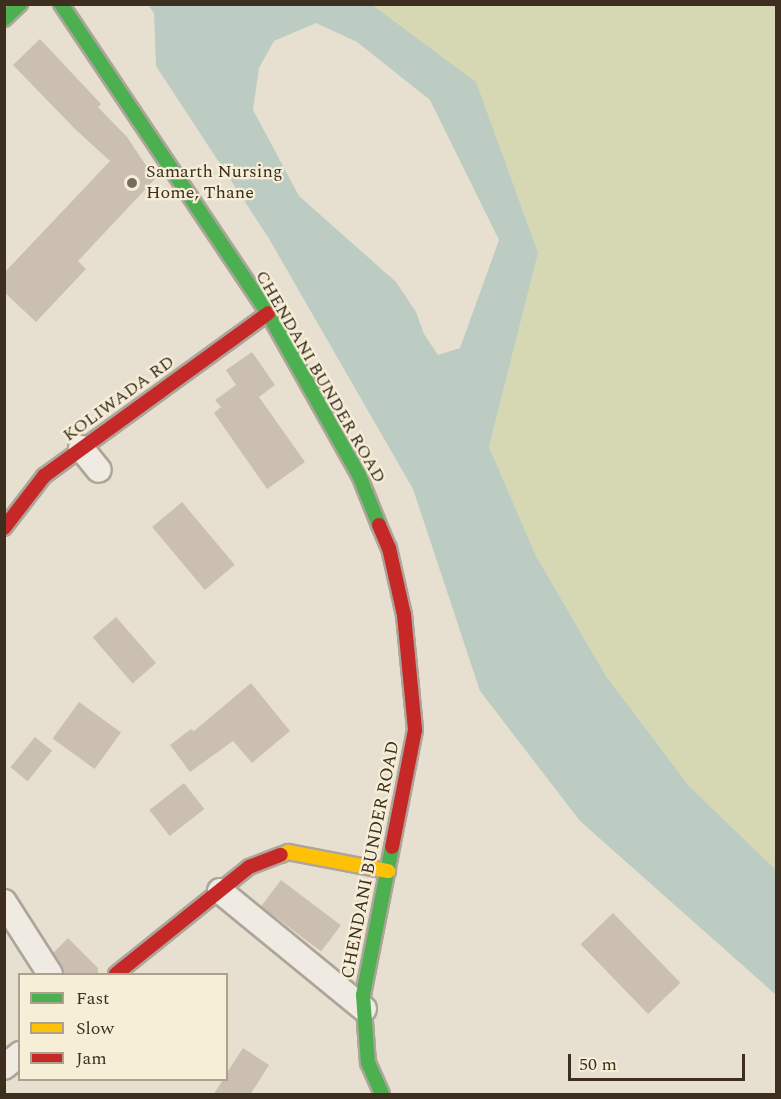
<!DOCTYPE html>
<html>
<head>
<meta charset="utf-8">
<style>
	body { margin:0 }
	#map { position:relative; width:781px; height:1099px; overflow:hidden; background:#e7e0d1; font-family:Spectral,serif }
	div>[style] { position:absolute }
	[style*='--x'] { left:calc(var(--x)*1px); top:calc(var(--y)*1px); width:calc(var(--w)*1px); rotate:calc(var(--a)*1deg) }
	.green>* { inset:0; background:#d6d7b3 }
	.water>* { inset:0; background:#bcccc2 }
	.building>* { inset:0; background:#cbbfb2; transform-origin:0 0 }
	.roads { filter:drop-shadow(2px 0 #ada599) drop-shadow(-2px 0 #ada599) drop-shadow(0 2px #ada599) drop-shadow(0 -2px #ada599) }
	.street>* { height:24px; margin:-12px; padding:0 12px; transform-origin:12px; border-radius:12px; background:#efebe3 }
	.fast>* { height:14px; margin:-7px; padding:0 7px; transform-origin:7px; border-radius:7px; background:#4caf50 }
	.slow>* { height:14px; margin:-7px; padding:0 7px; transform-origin:7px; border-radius:7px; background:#ffc107 }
	.jam>* { height:14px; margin:-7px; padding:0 7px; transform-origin:7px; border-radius:7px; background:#c62828 }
	.dots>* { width:16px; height:16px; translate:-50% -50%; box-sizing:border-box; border:3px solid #f7eed8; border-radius:50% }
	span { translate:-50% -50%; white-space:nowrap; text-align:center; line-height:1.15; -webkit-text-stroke:4.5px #f7eed8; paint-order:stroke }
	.poi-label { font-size:18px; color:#3d2e20 }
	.left { translate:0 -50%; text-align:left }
	.street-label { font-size:18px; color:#3d2e20 }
	.frame { position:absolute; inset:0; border:6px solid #3d2e20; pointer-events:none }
	.legend { position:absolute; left:18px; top:973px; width:210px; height:108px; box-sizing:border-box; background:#f7eed8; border:2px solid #ada18e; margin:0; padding:8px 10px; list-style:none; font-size:18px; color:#3d2e20 }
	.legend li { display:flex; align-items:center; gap:12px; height:30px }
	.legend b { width:30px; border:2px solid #ada18e }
	.scale { position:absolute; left:568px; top:1054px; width:177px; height:27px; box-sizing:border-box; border:3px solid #3d2e20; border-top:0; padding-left:8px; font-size:18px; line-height:21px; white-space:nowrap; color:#3d2e20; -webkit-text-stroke:4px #f7eed8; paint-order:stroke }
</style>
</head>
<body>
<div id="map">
	<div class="green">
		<i style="clip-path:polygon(372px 5px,776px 5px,776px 870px,689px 786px,606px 676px,536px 556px,489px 447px,538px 253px)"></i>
	</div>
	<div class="water">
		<i style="clip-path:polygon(evenodd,148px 5px,372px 5px,476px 82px,538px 253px,489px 447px,536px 556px,606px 676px,689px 786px,776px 870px,776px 995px,580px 821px,480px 691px,413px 489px,268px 237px,156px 66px,154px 13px,148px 5px,316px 23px,357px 42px,430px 100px,499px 240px,460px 348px,438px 355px,424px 334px,416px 312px,396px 282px,299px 196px,253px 110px,259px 68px,274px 41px,316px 23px)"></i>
	</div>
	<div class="building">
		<i style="clip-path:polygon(40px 39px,101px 104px,98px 107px,127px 137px,155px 179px,78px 261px,86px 269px,36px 322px,4px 292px,4px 273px,110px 161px,75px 129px,13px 65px)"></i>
		<i style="clip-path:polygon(252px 352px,275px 385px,259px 397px,305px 462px,267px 489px,214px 413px,221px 407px,215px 400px,236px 385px,226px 370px)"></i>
		<i style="left:182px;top:502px;width:82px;height:39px;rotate:50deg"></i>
		<i style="left:116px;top:617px;width:61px;height:31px;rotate:49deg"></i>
		<i style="clip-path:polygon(251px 683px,290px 731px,252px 763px,233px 741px,190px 772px,170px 745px,191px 729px,194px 731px)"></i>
		<i style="left:79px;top:702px;width:52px;height:45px;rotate:36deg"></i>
		<i style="left:35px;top:737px;width:22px;height:39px;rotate:39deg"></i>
		<i style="left:184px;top:783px;width:33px;height:44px;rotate:52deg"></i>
		<i style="left:281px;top:880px;width:75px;height:33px;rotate:37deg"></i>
		<i style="left:613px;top:913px;width:97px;height:45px;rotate:46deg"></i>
		<i style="clip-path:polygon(68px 938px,98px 968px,98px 975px,64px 974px,53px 953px)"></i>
		<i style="clip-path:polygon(243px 1048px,269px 1065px,250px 1095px,213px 1095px,223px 1080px,226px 1080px,226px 1074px)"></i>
	</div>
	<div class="roads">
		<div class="street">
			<i style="--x:81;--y:448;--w:28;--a:51"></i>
			<i style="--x:220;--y:891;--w:186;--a:39.3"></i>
			<i style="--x:4;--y:902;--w:85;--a:57.4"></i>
			<i style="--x:4;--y:1067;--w:21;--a:-39"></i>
		</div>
		<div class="fast">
			<i style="--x:61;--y:4;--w:372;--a:56.2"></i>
			<i style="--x:268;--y:313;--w:186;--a:60.7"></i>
			<i style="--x:359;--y:475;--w:54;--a:68.2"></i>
			<i style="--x:4;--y:19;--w:22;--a:-43"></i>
			<i style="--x:382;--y:1094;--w:34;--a:-114"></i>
			<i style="--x:368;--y:1063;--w:68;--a:-94.2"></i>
			<i style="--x:363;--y:995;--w:151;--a:-78.9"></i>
		</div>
		<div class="slow">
			<i style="--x:281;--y:855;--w:8;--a:-23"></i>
			<i style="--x:288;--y:852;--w:102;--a:10.8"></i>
		</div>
		<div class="jam">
			<i style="--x:379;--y:525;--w:25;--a:67"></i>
			<i style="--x:389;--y:548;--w:69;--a:77.4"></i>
			<i style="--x:404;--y:615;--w:116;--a:84.5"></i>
			<i style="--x:415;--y:730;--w:119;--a:101.1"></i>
			<i style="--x:4;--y:528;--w:66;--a:-52.4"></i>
			<i style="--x:44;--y:476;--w:277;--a:-36"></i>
			<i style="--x:116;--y:974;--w:171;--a:-38.8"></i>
			<i style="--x:249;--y:867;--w:34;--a:-21"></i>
		</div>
	</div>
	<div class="dots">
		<i style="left:132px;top:183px;background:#786c5e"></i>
	</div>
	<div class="poi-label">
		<span class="left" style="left:146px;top:183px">Samarth Nursing<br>Home, Thane</span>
	</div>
	<div class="street-label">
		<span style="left:320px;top:377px;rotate:60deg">CHENDANI BUNDER ROAD</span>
		<span style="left:119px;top:399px;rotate:-36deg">KOLIWADA RD</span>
		<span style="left:371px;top:860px;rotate:-79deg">CHENDANI BUNDER ROAD</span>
	</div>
	<div class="frame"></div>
	<ul class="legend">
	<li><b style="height:8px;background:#4caf50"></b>Fast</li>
	<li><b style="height:8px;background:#ffc107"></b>Slow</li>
	<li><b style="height:8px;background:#c62828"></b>Jam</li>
	</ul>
	<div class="scale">50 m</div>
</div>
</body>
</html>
